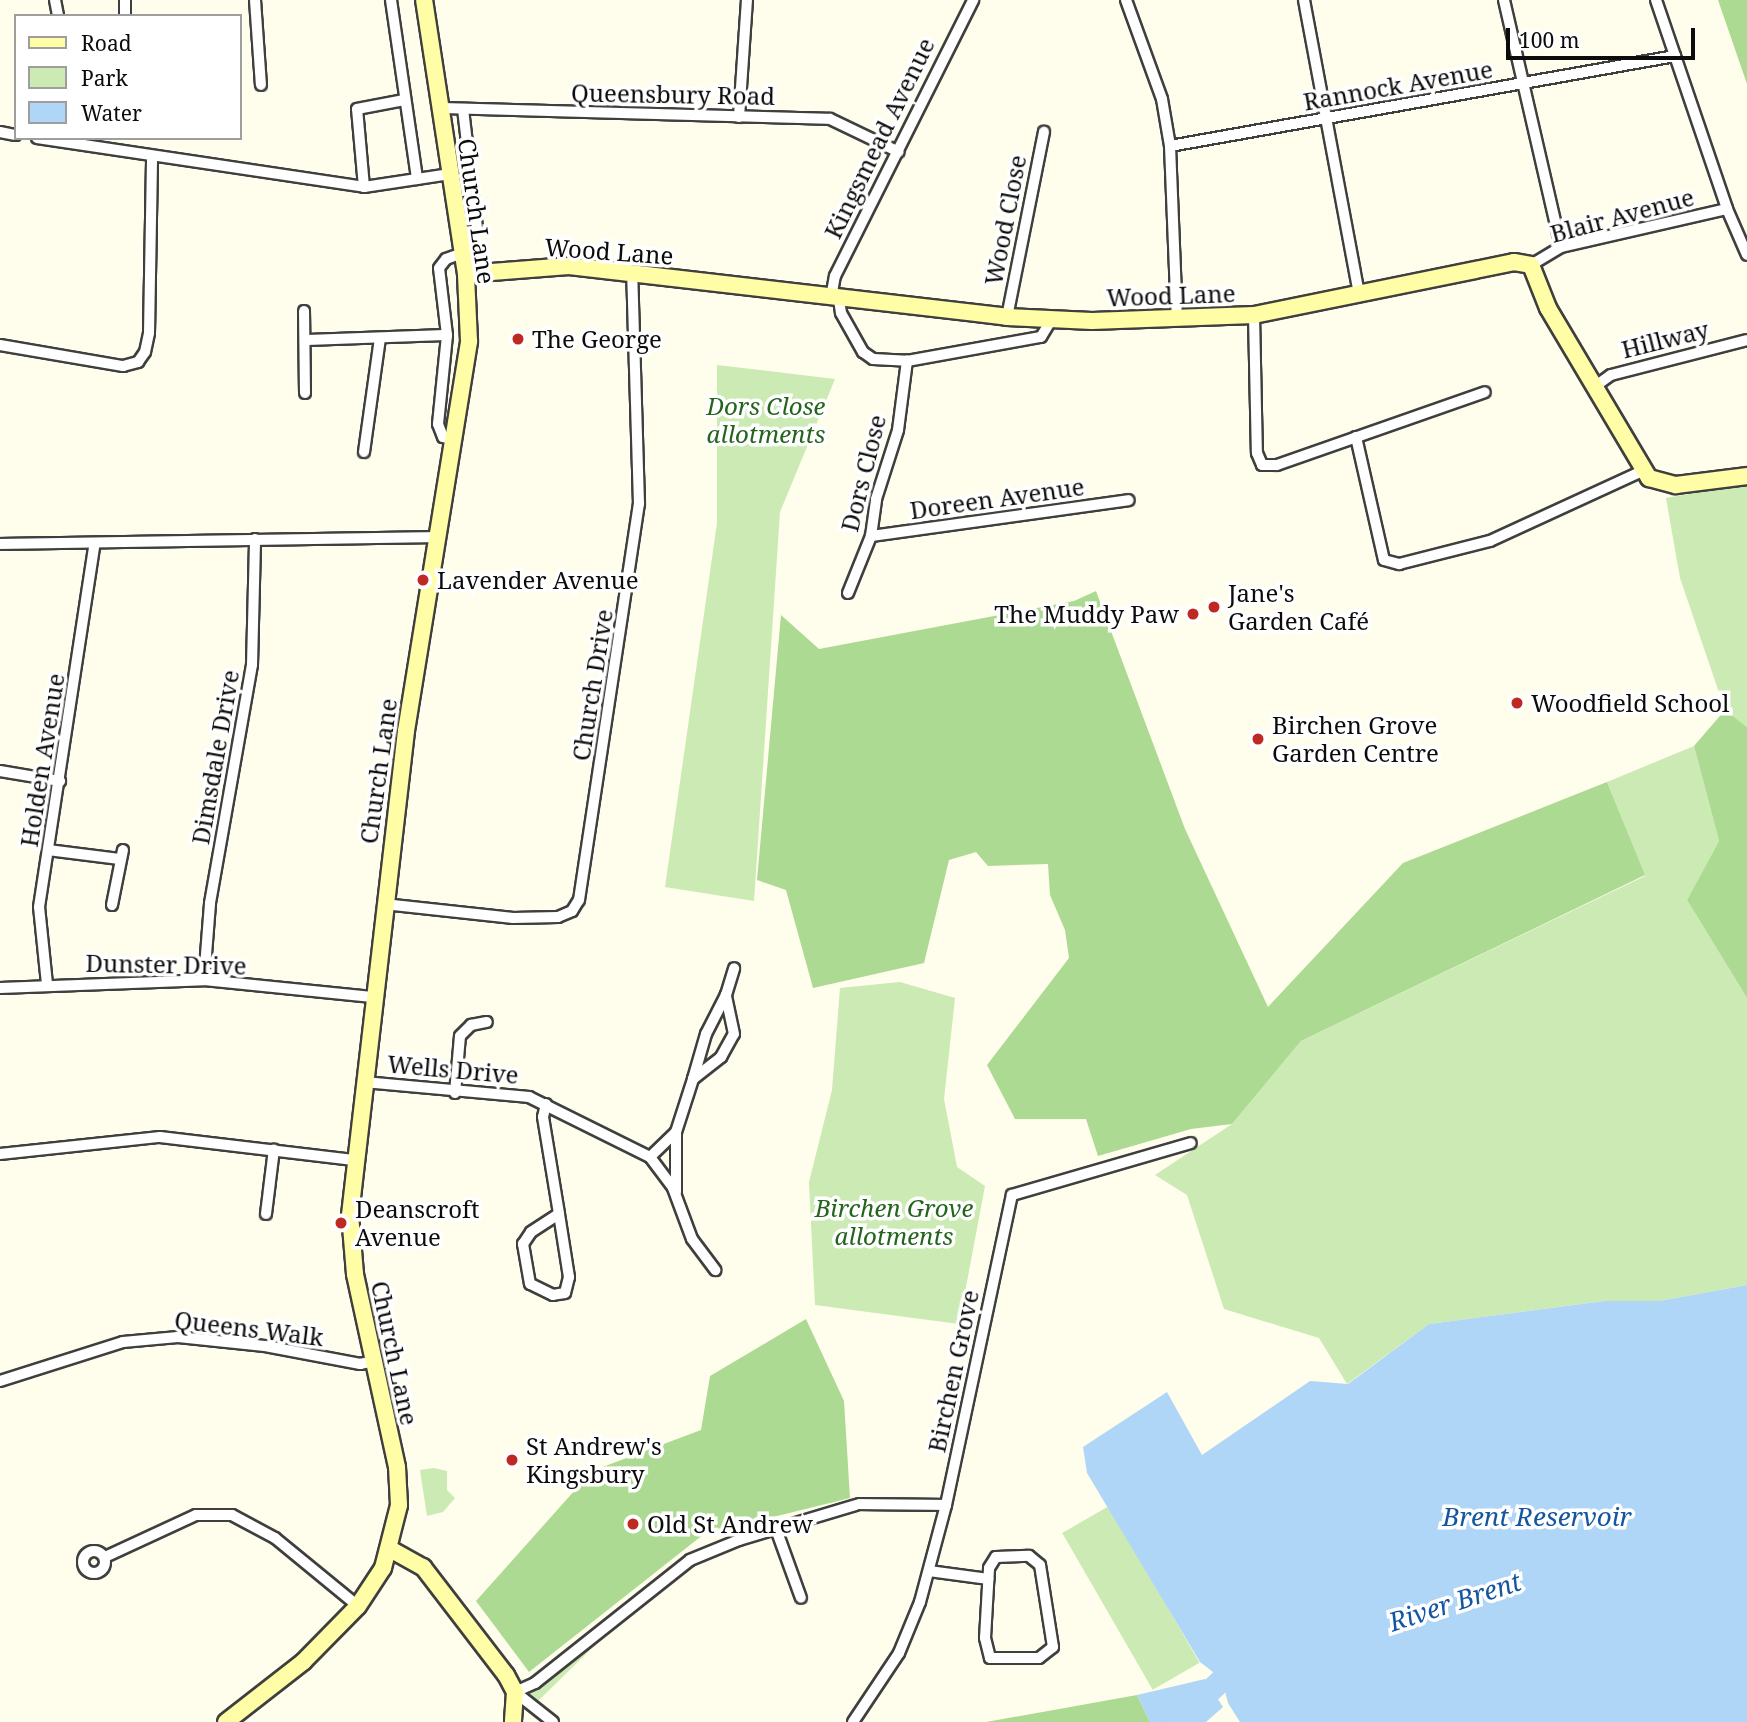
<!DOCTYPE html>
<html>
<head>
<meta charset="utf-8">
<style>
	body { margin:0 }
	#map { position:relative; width:1747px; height:1722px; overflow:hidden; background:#fffdeb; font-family:"Noto Serif",serif }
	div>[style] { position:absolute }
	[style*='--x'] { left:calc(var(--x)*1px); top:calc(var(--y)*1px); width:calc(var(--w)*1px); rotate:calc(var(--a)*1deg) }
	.green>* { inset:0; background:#cbeab4; transform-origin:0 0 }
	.forest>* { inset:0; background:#adda93 }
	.water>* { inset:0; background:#afd6f7 }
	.river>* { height:23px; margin:-11.5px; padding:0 11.5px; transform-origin:11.5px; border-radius:11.5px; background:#afd6f7 }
	.roads { filter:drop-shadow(2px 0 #3f3f3f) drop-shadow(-2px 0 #3f3f3f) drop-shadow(0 2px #3f3f3f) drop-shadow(0 -2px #3f3f3f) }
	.street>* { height:10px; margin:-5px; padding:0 5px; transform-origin:5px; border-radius:5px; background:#fff }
	.street>.ring { margin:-5px; padding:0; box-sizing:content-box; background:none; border:10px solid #fff; border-radius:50% }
	.secondary>* { height:16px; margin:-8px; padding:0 8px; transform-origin:8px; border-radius:8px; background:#fffda6 }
	.dots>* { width:19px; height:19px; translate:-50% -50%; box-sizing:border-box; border:4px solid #fff; border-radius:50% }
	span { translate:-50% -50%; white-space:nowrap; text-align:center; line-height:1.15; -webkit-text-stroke:7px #fff; paint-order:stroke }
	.street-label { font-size:24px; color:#0c0c0c }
	.poi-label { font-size:24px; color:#0c0c0c }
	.left { translate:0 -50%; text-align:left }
	.right { translate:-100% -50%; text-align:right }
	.park-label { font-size:24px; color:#24641c; font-style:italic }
	.water-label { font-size:26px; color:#14569f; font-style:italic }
	.legend { position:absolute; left:14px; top:14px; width:228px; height:126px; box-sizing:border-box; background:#fff; border:2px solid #9e9e9e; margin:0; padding:9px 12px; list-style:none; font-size:21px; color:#0c0c0c }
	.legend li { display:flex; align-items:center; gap:14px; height:35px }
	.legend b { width:35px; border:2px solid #9e9e9e }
	.scale { position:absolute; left:1506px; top:28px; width:189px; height:32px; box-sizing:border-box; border:4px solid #0c0c0c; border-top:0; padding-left:9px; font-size:21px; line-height:24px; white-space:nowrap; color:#0c0c0c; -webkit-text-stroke:5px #fff; paint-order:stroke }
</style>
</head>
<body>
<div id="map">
	<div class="green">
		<i style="clip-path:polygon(717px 365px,835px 379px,780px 512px,754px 901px,665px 887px,717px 523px)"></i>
		<i style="clip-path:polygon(1747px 484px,1747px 727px,1725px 710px,1680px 578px,1666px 498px)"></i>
		<i style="clip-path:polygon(1694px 746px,1719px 841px,1687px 900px,1747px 998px,1747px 1285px,1659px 1301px,1604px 1301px,1429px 1324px,1347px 1384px,1319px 1338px,1224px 1309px,1187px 1195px,1155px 1175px,1232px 1124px,1301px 1041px,1645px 876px,1607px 782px)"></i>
		<i style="clip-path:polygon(900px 982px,955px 998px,944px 1099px,957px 1167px,985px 1186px,959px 1324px,815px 1305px,809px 1182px,832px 1090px,840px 988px)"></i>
		<i style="clip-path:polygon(434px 1468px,447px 1471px,447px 1490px,455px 1498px,443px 1512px,427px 1516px,420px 1470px)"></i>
		<i style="left:1109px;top:1506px;width:181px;height:54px;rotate:60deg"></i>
		<i style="clip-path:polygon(636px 1605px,537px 1702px,527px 1697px)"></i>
	</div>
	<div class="forest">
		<i style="clip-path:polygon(1718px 0,1747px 0,1747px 84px)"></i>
		<i style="clip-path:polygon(1096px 591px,1185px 829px,1268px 1007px,1403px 863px,1607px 782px,1645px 875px,1301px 1041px,1232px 1124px,1191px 1129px,1098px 1156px,1086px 1119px,1015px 1119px,987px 1065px,1069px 958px,1065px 930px,1050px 895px,1048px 864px,988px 866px,976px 852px,949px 860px,924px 963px,813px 988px,786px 890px,757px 880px,781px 615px,819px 649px,1074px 601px)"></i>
		<i style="clip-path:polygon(1725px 710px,1747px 727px,1747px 998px,1687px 900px,1719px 841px,1694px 746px)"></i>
		<i style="clip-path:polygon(806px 1319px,844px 1401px,850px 1498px,704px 1534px,529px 1672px,476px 1601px,592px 1471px,701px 1430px,710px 1376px)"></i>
		<i style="clip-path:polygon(1137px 1695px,1150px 1722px,986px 1722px)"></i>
	</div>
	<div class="water">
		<i style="clip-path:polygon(1747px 1285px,1747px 1722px,1240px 1722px,1228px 1703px,1222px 1679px,1200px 1662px,1087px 1473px,1083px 1447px,1167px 1392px,1202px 1455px,1310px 1381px,1348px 1384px,1429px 1324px,1604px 1301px,1659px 1301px)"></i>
		<i style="clip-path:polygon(1205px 1679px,1223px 1707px,1206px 1722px,1150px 1722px,1137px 1695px)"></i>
	</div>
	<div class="river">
		<i style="--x:1176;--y:1722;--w:63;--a:-43.1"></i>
		<i style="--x:1222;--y:1679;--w:28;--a:-18"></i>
	</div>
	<div class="roads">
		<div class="street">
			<i style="--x:55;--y:0;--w:16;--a:79"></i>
			<i style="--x:125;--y:0;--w:16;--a:90"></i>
			<i style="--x:255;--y:0;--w:85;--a:86"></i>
			<i style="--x:391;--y:0;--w:181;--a:81.7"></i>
			<i style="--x:1126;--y:0;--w:105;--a:70"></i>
			<i style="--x:1162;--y:99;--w:48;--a:80.3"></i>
			<i style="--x:1170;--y:146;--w:172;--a:87.7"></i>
			<i style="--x:1304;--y:0;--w:298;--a:79.4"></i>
			<i style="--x:1504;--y:0;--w:253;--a:77"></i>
			<i style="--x:1656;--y:0;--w:221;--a:71.2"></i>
			<i style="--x:1727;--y:209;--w:50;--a:66.5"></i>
			<i style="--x:439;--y:108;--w:391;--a:1.6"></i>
			<i style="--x:830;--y:119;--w:76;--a:25.6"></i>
			<i style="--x:463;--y:109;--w:120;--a:83.3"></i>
			<i style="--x:739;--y:117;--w:117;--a:-86.1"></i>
			<i style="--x:0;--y:132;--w:16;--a:11"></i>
			<i style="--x:37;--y:138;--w:331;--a:8.5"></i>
			<i style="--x:364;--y:187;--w:87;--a:-8.6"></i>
			<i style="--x:1170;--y:146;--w:513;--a:-10.11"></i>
			<i style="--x:364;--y:187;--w:78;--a:-95.1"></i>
			<i style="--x:357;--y:109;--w:48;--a:-10.8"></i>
			<i style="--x:1531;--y:265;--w:35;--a:-31"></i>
			<i style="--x:1561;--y:247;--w:170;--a:-12.9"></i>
			<i style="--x:831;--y:298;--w:22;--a:-80"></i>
			<i style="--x:835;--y:276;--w:309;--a:-63.4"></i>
			<i style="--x:839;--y:299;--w:14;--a:82"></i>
			<i style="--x:841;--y:313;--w:45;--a:60.6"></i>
			<i style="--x:863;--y:352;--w:12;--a:35"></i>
			<i style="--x:873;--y:359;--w:34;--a:3"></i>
			<i style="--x:907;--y:361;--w:136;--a:-10.2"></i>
			<i style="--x:1041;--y:337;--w:21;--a:-59"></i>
			<i style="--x:304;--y:311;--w:82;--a:89.3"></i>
			<i style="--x:1254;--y:315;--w:138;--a:88.8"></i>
			<i style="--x:1257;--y:453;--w:13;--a:67"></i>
			<i style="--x:1262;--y:465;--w:15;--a:0"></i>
			<i style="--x:1277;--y:465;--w:220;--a:-19.3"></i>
			<i style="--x:1007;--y:317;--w:189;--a:-78.7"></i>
			<i style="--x:305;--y:340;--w:142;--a:-2"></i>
			<i style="--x:0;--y:345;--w:125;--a:9.7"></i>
			<i style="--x:123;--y:366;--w:16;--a:-15"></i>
			<i style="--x:138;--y:362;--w:12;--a:-55"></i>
			<i style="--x:145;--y:352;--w:19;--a:-78"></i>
			<i style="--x:149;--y:333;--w:176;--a:-89"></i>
			<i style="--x:1597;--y:385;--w:17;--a:-36"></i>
			<i style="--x:1611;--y:375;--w:140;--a:-14.4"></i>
			<i style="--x:1356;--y:437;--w:126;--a:77.2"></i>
			<i style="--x:1384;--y:560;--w:16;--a:15"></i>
			<i style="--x:1399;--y:564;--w:94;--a:-14.2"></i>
			<i style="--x:1490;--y:541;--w:167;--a:-24.7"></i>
			<i style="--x:453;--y:439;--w:10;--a:-169"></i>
			<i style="--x:443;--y:437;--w:14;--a:-111"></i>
			<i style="--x:438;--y:424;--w:89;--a:-84.2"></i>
			<i style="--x:447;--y:335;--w:67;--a:-96.8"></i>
			<i style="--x:439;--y:268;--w:11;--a:-52"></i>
			<i style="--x:446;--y:259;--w:15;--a:-20"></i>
			<i style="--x:364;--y:452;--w:115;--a:-82"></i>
			<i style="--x:871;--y:536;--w:260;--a:-7.9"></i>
			<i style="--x:0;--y:544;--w:435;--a:-0.9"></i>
			<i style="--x:848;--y:593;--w:61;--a:-68"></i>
			<i style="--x:871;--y:536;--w:37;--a:-82"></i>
			<i style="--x:876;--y:499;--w:72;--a:-72.3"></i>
			<i style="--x:898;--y:430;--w:70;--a:-82.6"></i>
			<i style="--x:0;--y:771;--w:61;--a:9.5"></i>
			<i style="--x:48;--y:850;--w:72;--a:7.2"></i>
			<i style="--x:384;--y:904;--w:130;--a:6.2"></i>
			<i style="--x:513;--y:918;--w:45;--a:-1.3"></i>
			<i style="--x:558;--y:917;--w:15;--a:-23"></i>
			<i style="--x:572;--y:911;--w:13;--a:-58"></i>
			<i style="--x:579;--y:900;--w:401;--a:-81.4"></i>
			<i style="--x:639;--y:504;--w:231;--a:-91.7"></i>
			<i style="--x:112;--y:905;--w:56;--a:-78.7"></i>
			<i style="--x:204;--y:980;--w:77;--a:-85.5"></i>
			<i style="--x:210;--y:903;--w:242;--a:-80"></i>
			<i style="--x:252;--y:665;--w:126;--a:-88.6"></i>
			<i style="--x:47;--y:984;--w:77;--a:-95.9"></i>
			<i style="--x:39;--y:907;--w:368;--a:-81.3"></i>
			<i style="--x:0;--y:988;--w:204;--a:-2.2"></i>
			<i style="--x:204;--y:980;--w:169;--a:5.8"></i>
			<i style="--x:693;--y:1079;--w:47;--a:-73.9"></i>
			<i style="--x:706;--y:1034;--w:44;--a:-62.9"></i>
			<i style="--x:364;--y:1082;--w:166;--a:5.2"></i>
			<i style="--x:529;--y:1097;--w:135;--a:26.4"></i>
			<i style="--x:650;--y:1157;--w:39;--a:53"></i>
			<i style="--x:673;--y:1188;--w:54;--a:69.6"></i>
			<i style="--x:692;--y:1239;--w:39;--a:53"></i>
			<i style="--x:455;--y:1093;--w:57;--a:-85"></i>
			<i style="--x:460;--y:1036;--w:16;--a:-45"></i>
			<i style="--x:471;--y:1025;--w:16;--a:-11"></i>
			<i style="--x:546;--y:1104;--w:13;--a:103"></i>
			<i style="--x:543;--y:1117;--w:98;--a:80.6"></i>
			<i style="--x:559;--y:1214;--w:64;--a:81"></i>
			<i style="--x:569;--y:1277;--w:16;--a:104"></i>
			<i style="--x:565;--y:1293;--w:12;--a:171"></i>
			<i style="--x:553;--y:1295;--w:25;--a:-154"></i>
			<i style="--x:530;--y:1284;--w:41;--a:-99.9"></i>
			<i style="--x:523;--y:1244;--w:14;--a:-56"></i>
			<i style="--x:531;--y:1232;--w:33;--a:-33"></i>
			<i style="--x:0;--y:1154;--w:161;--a:-6.1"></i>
			<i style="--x:160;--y:1137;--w:195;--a:6.8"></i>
			<i style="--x:650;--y:1157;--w:36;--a:-44"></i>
			<i style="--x:676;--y:1132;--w:56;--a:-72.2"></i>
			<i style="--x:693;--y:1079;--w:36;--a:-38"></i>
			<i style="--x:721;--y:1057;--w:26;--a:-61"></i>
			<i style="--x:734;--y:1034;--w:40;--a:-102"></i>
			<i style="--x:726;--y:995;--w:28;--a:-73"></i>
			<i style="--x:676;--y:1192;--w:60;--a:-90"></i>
			<i style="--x:266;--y:1214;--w:65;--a:-83"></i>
			<i style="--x:0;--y:1381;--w:129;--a:-17.6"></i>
			<i style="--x:123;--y:1342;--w:55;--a:-5.2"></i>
			<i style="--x:178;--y:1337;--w:87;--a:5.9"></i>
			<i style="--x:265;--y:1346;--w:97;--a:10.7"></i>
			<i style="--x:360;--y:1364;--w:14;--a:-12"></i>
			<i style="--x:859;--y:1504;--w:87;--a:0.7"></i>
			<i style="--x:776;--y:1529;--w:73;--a:70.1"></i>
			<i class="ring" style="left:83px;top:1551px;width:12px;height:12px"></i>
			<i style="--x:1029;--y:1556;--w:14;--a:39"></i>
			<i style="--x:1040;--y:1565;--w:83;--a:81"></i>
			<i style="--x:1053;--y:1647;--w:18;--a:142"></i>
			<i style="--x:1039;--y:1658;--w:49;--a:180"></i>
			<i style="--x:990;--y:1658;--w:21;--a:-104"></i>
			<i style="--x:985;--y:1638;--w:70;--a:-86.7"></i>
			<i style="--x:989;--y:1568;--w:13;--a:-58"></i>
			<i style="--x:996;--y:1557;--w:33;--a:-2"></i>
			<i style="--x:105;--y:1557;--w:100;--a:-24.8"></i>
			<i style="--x:196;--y:1515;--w:36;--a:0"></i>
			<i style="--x:232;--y:1515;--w:49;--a:28.1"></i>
			<i style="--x:275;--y:1538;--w:107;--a:39.3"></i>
			<i style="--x:929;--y:1571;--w:60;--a:7.7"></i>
			<i style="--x:553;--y:1722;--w:48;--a:-141.7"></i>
			<i style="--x:515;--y:1692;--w:22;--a:-24"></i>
			<i style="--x:535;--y:1683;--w:198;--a:-38.4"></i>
			<i style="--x:690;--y:1560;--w:53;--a:-22.2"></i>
			<i style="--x:739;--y:1540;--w:122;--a:-16.7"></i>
			<i style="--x:853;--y:1722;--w:83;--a:-56.3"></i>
			<i style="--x:899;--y:1653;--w:55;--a:-67.6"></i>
			<i style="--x:920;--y:1602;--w:100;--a:-75"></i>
			<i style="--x:946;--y:1505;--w:317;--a:-78"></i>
			<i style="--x:1012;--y:1195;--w:186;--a:-16.2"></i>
		</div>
		<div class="secondary">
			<i style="--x:466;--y:274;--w:103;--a:-4.4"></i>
			<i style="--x:569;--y:266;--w:441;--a:6.6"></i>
			<i style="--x:1007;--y:317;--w:85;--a:2.7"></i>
			<i style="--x:1092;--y:321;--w:162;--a:-2.1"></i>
			<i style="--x:1254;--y:315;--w:265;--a:-11.5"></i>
			<i style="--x:1514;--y:262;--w:17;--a:10"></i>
			<i style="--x:1531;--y:265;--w:46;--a:68.4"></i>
			<i style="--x:1548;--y:308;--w:198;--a:59.3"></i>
			<i style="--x:1649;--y:478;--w:28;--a:15"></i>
			<i style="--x:1676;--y:485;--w:72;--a:-7.2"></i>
			<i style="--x:390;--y:1549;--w:38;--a:29"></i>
			<i style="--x:423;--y:1567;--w:136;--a:52.5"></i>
			<i style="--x:506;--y:1675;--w:19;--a:62"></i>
			<i style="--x:515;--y:1692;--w:30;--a:94"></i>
			<i style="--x:226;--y:1722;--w:98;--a:-37.9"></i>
			<i style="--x:303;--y:1662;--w:78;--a:-45.5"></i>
			<i style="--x:358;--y:1606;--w:45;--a:-56.7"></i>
			<i style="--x:383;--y:1568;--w:65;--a:-75.7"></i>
			<i style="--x:399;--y:1505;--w:38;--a:-93"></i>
			<i style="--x:397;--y:1467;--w:198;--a:-102.3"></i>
			<i style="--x:355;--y:1274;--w:59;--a:-94.8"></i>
			<i style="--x:350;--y:1215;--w:487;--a:-83.4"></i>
			<i style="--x:406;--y:731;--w:395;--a:-80.8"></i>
			<i style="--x:469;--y:341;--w:67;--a:-92.6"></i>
			<i style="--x:466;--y:274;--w:277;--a:-98.7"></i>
		</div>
	</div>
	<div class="dots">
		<i style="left:518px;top:339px;background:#be2922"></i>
		<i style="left:423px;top:580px;background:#be2922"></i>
		<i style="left:1214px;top:607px;background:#be2922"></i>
		<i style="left:1193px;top:614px;background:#be2922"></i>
		<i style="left:1517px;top:703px;background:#be2922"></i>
		<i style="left:1258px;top:739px;background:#be2922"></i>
		<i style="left:341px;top:1223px;background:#be2922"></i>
		<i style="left:512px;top:1460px;background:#be2922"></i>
		<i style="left:633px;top:1524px;background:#be2922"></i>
	</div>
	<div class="street-label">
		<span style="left:1398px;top:85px;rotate:-10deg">Rannock Avenue</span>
		<span style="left:673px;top:94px;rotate:1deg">Queensbury Road</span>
		<span style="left:879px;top:138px;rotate:-64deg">Kingsmead Avenue</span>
		<span style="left:477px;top:211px;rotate:82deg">Church Lane</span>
		<span style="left:1622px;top:215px;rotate:-15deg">Blair Avenue</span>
		<span style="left:1005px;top:220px;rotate:-79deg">Wood Close</span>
		<span style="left:609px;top:251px;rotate:4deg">Wood Lane</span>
		<span style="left:1171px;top:295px;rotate:-2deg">Wood Lane</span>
		<span style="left:1665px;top:339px;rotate:-14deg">Hillway</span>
		<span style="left:863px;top:473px;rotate:-76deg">Dors Close</span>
		<span style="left:997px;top:498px;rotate:-8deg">Doreen Avenue</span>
		<span style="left:592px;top:685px;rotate:-81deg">Church Drive</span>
		<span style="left:215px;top:757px;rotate:-80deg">Dimsdale Drive</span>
		<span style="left:42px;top:760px;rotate:-81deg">Holden Avenue</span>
		<span style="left:378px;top:771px;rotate:-82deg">Church Lane</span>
		<span style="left:166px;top:964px;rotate:1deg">Dunster Drive</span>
		<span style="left:453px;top:1069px;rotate:5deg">Wells Drive</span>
		<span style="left:249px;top:1328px;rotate:7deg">Queens Walk</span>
		<span style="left:395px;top:1353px;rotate:78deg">Church Lane</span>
		<span style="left:953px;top:1371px;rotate:-78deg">Birchen Grove</span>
	</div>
	<div class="poi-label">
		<span class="left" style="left:532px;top:339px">The George</span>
		<span class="left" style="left:437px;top:580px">Lavender Avenue</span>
		<span class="left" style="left:1228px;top:607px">Jane's<br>Garden Café</span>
		<span class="right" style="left:1179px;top:614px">The Muddy Paw</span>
		<span class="left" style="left:1531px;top:703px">Woodfield School</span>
		<span class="left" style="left:1272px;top:739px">Birchen Grove<br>Garden Centre</span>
		<span class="left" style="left:355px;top:1223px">Deanscroft<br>Avenue</span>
		<span class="left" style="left:526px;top:1460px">St Andrew's<br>Kingsbury</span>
		<span class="left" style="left:647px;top:1524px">Old St Andrew</span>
	</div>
	<div class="park-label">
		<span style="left:766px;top:420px">Dors Close<br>allotments</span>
		<span style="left:894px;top:1222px">Birchen Grove<br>allotments</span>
	</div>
	<div class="water-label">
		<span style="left:1537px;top:1517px">Brent Reservoir</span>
		<span style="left:1455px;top:1602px;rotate:-18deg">River Brent</span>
	</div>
	<ul class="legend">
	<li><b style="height:9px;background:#fffda6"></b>Road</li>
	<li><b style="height:19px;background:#cbeab4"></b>Park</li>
	<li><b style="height:19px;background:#afd6f7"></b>Water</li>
	</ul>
	<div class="scale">100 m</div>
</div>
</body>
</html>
